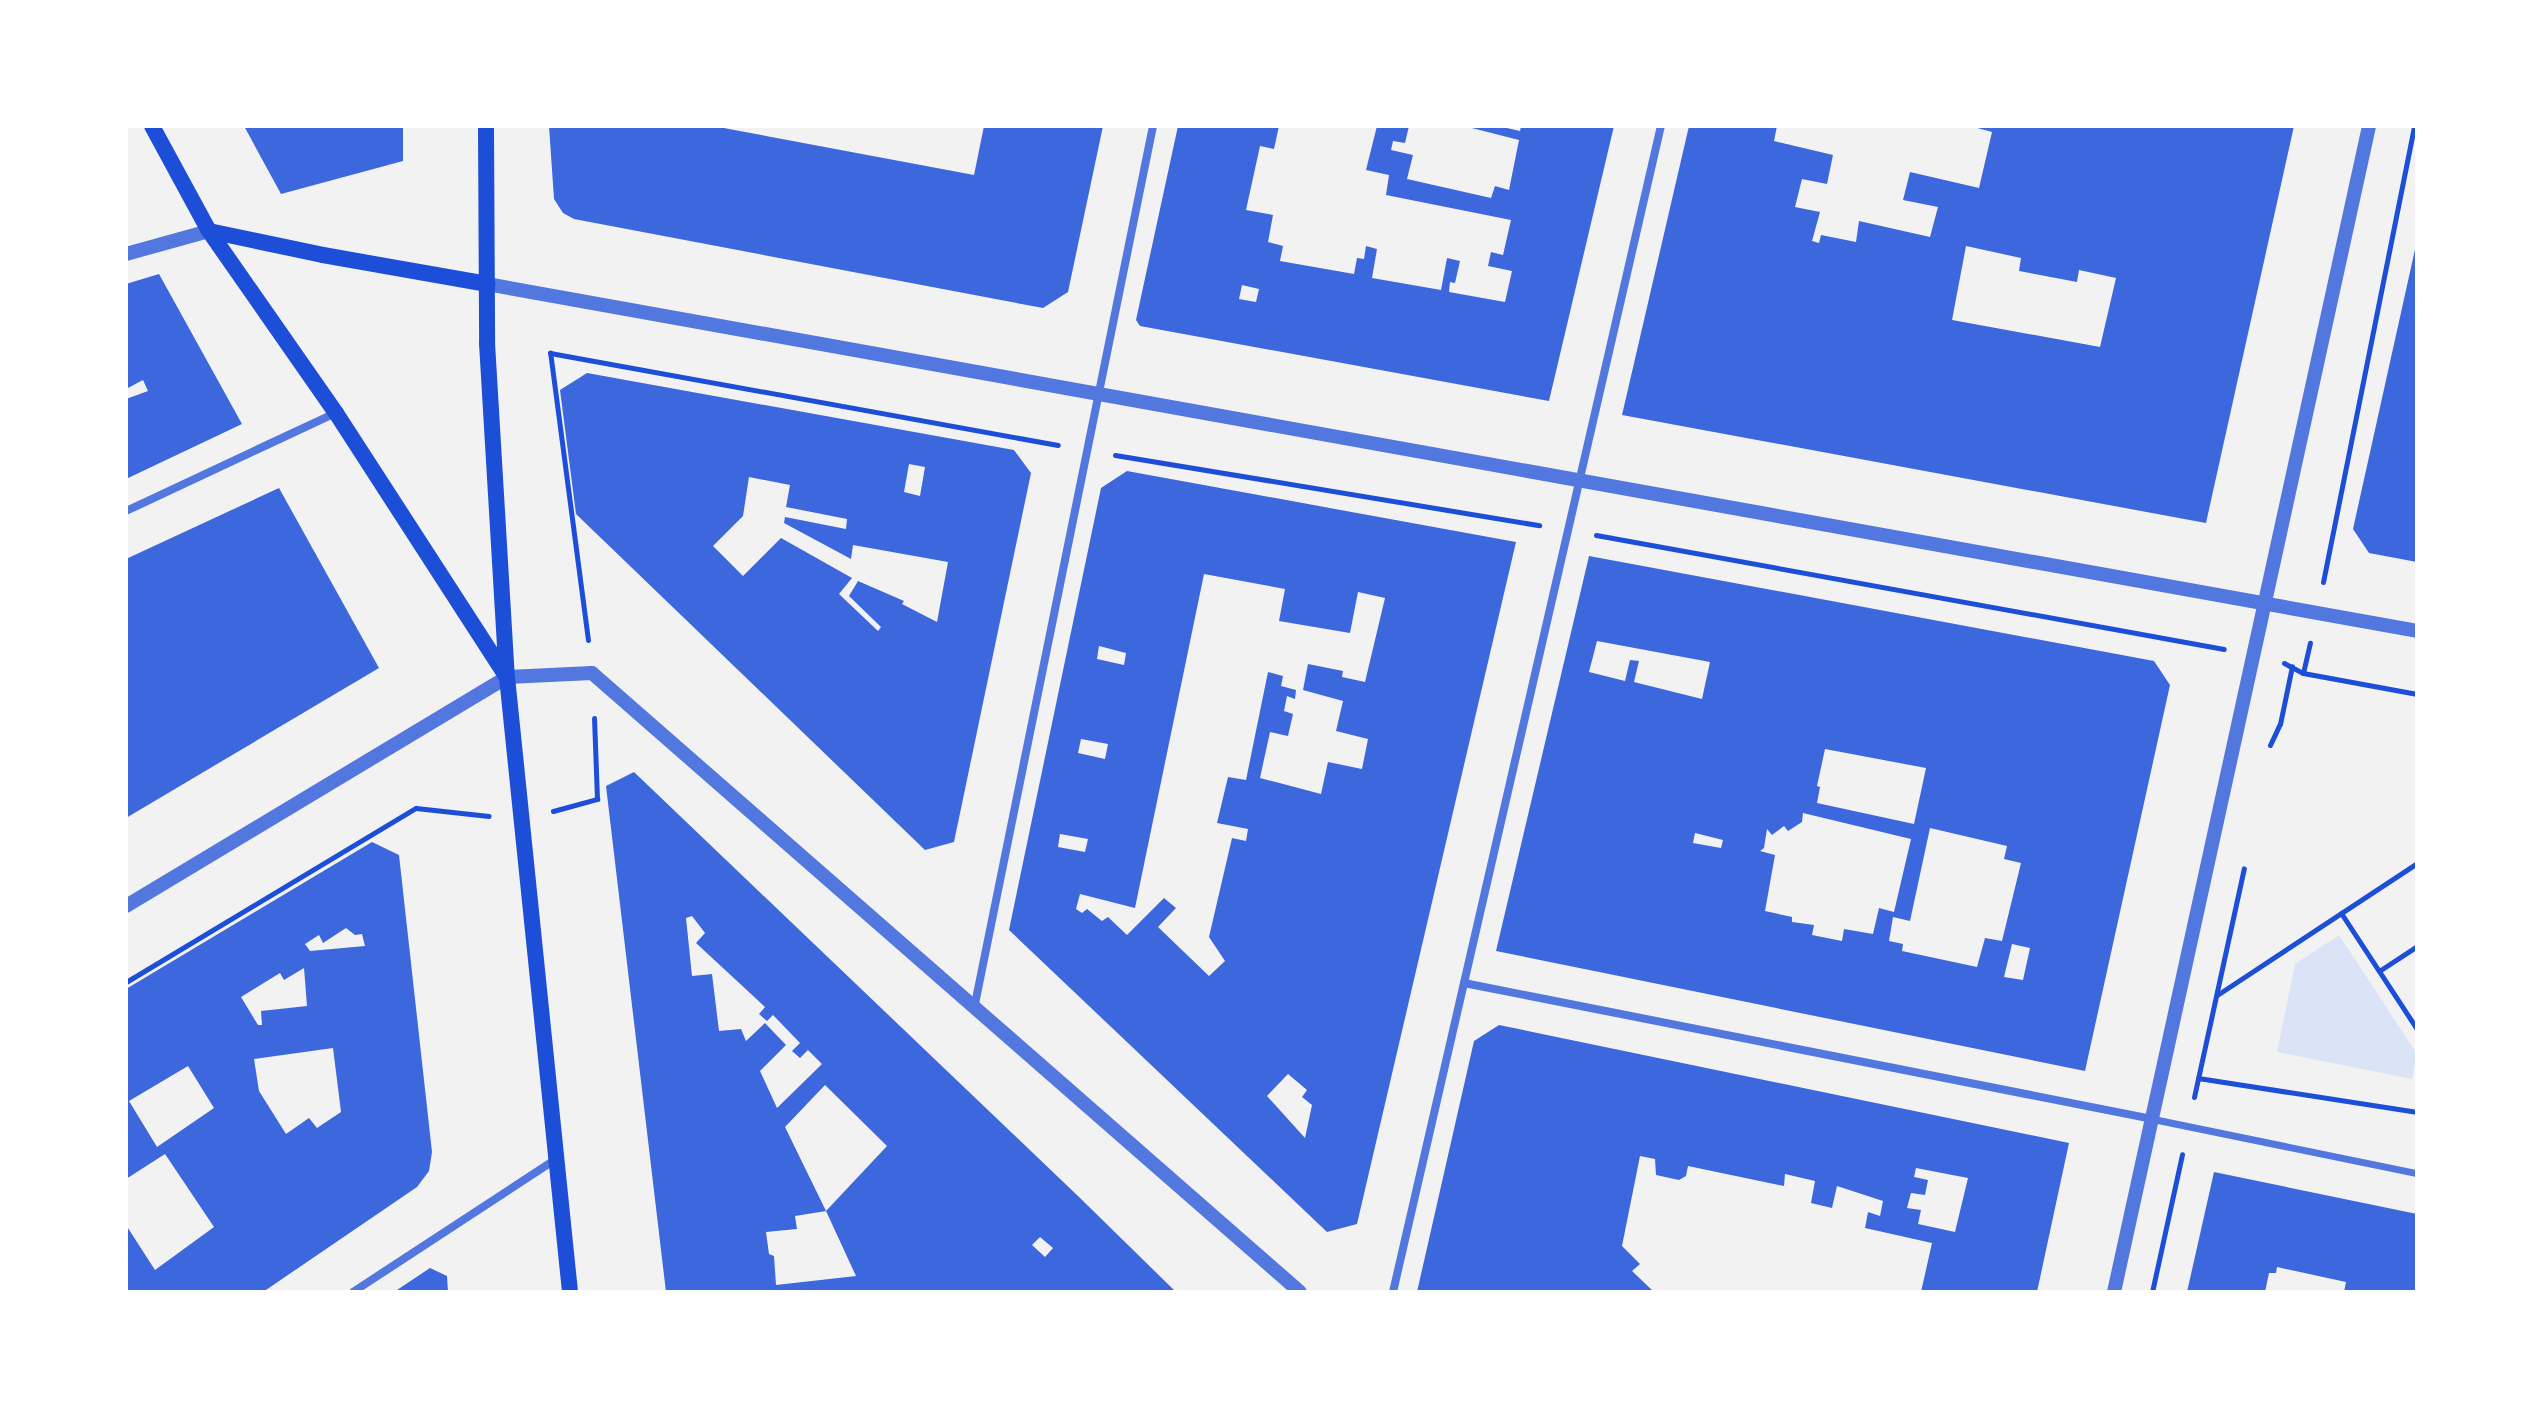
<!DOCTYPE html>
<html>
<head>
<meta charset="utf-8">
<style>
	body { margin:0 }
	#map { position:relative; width:2543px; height:1418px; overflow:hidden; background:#f2f2f2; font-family:Arial,sans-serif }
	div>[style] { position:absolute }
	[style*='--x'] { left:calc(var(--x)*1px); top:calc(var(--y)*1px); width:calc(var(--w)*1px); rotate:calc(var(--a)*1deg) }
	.green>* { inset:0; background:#dbe4f7 }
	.building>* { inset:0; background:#3d67dc }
	.path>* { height:5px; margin:-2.5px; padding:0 2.5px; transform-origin:2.5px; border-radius:2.5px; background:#1d4ed8 }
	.pedestrian>* { height:7px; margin:-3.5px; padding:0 3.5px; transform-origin:3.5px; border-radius:3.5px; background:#5277de }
	.minor>* { height:8px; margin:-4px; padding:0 4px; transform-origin:4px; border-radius:4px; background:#5277de }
	.tertiary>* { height:14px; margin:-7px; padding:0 7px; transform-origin:7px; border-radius:7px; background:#5277de }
	.secondary>* { height:16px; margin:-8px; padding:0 8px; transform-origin:8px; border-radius:8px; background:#1d4ed8 }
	span { translate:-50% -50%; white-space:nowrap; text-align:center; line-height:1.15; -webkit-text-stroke:6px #fff; paint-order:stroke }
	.frame { position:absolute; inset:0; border:128px solid #fff; pointer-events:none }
</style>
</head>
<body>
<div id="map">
	<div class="green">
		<i style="clip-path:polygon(2339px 935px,2417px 1054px,2412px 1079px,2277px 1052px,2295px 964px)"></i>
	</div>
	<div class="building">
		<i style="clip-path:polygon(244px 126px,403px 126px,403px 161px,281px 194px)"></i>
		<i style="clip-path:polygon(549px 126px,713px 126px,974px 175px,984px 126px,1103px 126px,1068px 292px,1043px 308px,574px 219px,563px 213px,554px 199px)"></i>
		<i style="clip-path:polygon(evenodd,1178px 126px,1279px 126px,1274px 149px,1260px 146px,1246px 210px,1273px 215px,1268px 242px,1283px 246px,1280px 261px,1354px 274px,1357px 258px,1364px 259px,1366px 246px,1377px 249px,1372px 278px,1441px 290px,1447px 258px,1460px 261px,1455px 283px,1450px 282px,1449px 292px,1505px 302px,1512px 271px,1488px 266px,1491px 252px,1503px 255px,1511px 220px,1386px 195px,1389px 175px,1366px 170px,1377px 126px,1409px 126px,1405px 143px,1393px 141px,1391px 150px,1413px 155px,1407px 179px,1491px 198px,1495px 186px,1509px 190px,1519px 140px,1464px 126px,1498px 126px,1520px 131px,1521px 126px,1614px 126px,1549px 401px,1140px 326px,1136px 320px,1178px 126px,1242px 285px,1259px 289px,1256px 302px,1239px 299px,1242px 285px)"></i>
		<i style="clip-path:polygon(evenodd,1689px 126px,1777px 126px,1774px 141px,1833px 155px,1827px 184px,1802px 179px,1795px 207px,1820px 212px,1812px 241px,1819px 243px,1821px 235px,1856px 242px,1859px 221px,1930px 237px,1938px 207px,1903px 200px,1910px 172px,1979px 188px,1992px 132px,1970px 126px,2294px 126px,2206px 523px,1622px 415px,1689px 126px,1966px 246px,2021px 258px,2019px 271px,2077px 282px,2079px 270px,2116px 278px,2100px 347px,1952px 320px,1966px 246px)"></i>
		<i style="clip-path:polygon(2416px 245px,2417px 245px,2417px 562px,2369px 553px,2353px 529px)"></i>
		<i style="clip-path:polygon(159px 274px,242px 424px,126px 479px,126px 399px,148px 391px,143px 380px,128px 388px,126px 382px,126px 284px)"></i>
		<i style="clip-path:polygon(evenodd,587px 373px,1014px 450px,1031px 473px,954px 842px,925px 850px,576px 514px,560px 390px,587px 373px,909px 464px,925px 467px,920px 496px,904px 492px,909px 464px,587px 373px,749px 477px,790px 485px,786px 507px,847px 519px,846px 529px,785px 517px,784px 523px,851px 559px,853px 545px,948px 562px,937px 622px,902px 604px,904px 601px,858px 581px,849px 596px,881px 627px,878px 631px,839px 594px,852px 578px,781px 538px,743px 576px,713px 546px,743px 516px,749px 477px)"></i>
		<i style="clip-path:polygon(evenodd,1127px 471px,1516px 542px,1357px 1224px,1327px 1232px,1009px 930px,1101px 488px,1127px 471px,1204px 574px,1285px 589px,1279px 621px,1350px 633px,1358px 592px,1385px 598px,1365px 682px,1342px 677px,1343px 671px,1308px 664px,1303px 690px,1343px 701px,1336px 731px,1368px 739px,1362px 769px,1328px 762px,1321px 794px,1260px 778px,1270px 732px,1288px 736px,1293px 714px,1284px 711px,1287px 696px,1295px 699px,1296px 690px,1281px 686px,1283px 676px,1268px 672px,1246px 780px,1228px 777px,1217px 823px,1248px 829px,1246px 841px,1232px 838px,1209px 937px,1225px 961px,1209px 976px,1158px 927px,1176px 908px,1164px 898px,1127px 935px,1108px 917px,1102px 921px,1087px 909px,1082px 913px,1076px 909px,1080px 894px,1135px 908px,1204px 574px,1127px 471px,1099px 646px,1126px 653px,1124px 665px,1097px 659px,1099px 646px,1127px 471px,1081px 739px,1108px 744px,1105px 759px,1078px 753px,1081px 739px,1127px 471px,1060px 834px,1088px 839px,1085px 852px,1058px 847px,1060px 834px,1127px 471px,1288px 1074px,1307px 1090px,1302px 1097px,1312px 1105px,1305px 1138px,1267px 1096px,1288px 1074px)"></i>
		<i style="clip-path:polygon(279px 488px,379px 668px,126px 818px,126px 559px)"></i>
		<i style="clip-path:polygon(evenodd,1589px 556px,2154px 661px,2170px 685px,2085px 1071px,1496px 951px,1589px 556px,1597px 641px,1710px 662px,1702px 699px,1634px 682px,1639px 661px,1630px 660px,1625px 681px,1589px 672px,1597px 641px,1589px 556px,1825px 749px,1926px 768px,1914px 824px,1817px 803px,1820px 787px,1817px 786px,1825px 749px,1589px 556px,1803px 813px,1911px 839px,1894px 912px,1879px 908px,1873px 934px,1844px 929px,1842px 941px,1812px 935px,1814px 925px,1792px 922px,1792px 917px,1765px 911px,1775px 855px,1760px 851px,1764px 848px,1767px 829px,1772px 835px,1784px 826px,1788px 831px,1802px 822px,1803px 813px,1589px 556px,1930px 828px,2007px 846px,2004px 859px,2021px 863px,2002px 941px,1985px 938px,1977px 967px,1902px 951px,1903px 944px,1889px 941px,1893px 917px,1910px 921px,1930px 828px,1589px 556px,1695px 833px,1723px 840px,1721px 848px,1693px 843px,1695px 833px,1589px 556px,2012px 944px,2030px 948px,2023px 980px,2004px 977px,2012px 944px)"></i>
		<i style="clip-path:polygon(evenodd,634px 772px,1079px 1197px,1176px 1292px,666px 1292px,606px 786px,634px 772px,692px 916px,705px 933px,696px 943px,765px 1007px,759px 1014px,767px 1021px,773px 1015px,800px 1043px,792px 1051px,800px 1058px,808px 1050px,822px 1064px,777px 1108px,760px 1071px,786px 1045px,765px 1023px,746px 1041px,741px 1029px,719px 1031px,712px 974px,692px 976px,686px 918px,692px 916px,634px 772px,825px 1085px,887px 1146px,826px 1211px,856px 1276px,776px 1285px,774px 1256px,769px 1254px,766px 1232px,797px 1229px,795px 1216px,826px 1211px,785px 1127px,825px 1085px,634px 772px,1040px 1237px,1053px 1248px,1045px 1257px,1032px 1245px,1040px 1237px)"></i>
		<i style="clip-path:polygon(evenodd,372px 842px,399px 855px,432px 1152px,429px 1171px,417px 1187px,263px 1292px,126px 1292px,126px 1225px,155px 1270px,214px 1227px,165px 1154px,126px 1179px,126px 989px,372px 842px,346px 928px,355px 935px,362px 934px,365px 946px,310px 951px,305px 944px,319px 935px,323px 943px,346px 928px,372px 842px,304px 968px,307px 1006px,261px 1011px,262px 1025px,258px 1025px,241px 997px,280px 973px,284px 980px,304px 968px,372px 842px,333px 1048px,341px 1112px,317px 1128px,309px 1118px,286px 1134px,259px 1091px,254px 1059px,333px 1048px,372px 842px,188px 1066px,214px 1108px,157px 1147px,129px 1101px,188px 1066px)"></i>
		<i style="clip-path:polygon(evenodd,1499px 1025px,2069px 1143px,2037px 1292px,1921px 1292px,1932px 1243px,1865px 1228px,1868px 1212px,1880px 1216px,1883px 1201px,1837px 1186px,1832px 1208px,1811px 1203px,1815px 1181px,1785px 1174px,1784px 1186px,1688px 1166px,1686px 1176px,1679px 1180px,1656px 1175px,1655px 1159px,1640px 1156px,1622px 1246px,1640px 1264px,1632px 1271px,1654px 1292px,1417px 1292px,1474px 1041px,1499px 1025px,1916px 1168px,1968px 1178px,1955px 1232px,1918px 1224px,1921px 1210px,1907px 1208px,1911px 1193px,1925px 1195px,1928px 1180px,1914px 1177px,1916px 1168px)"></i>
		<i style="clip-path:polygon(2214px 1172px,2417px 1214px,2417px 1292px,2344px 1292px,2346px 1282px,2277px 1267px,2276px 1273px,2269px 1273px,2265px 1292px,2187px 1292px)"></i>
		<i style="clip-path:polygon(430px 1268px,447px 1276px,448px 1292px,394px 1292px)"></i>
	</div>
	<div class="path">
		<i style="--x:1115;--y:455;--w:430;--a:9.4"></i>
		<i style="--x:1596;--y:535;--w:638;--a:10.29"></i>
		<i style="--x:2323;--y:582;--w:465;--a:-78.7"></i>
		<i style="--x:588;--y:640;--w:290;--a:-97.5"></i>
		<i style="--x:550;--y:353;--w:516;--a:10.27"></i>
		<i style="--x:2284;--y:663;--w:21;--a:28"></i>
		<i style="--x:2303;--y:673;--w:116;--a:10.4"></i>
		<i style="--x:2303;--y:673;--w:31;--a:-77"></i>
		<i style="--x:2270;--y:745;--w:23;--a:-65"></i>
		<i style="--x:2280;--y:724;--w:59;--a:-78.3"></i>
		<i style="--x:553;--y:811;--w:46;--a:-15.3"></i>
		<i style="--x:597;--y:799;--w:81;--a:-92.1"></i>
		<i style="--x:2341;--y:913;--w:139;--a:56.8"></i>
		<i style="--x:2379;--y:971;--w:45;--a:-33.3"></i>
		<i style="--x:126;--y:982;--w:338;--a:-31"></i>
		<i style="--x:416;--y:808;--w:73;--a:6.3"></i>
		<i style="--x:2217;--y:995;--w:240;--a:-33.4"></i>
		<i style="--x:2198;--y:1078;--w:222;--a:8.8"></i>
		<i style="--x:2194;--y:1097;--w:234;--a:-77.7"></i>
		<i style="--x:2152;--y:1292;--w:141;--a:-77.7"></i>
	</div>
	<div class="pedestrian">
		<i style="--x:2153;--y:1119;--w:269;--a:11.6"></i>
	</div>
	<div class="minor">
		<i style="--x:126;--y:511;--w:231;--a:-25.1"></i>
		<i style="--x:1464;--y:983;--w:701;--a:11.18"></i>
		<i style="--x:975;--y:1004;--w:896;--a:-78.54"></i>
		<i style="--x:353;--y:1292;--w:243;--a:-33.2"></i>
		<i style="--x:1393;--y:1292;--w:1196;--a:-77.06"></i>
	</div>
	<div class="tertiary">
		<i style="--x:126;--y:254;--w:86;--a:-15.5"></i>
		<i style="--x:487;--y:284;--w:1961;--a:10.19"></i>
		<i style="--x:126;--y:906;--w:445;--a:-31"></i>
		<i style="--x:507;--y:677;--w:85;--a:-2.7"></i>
		<i style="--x:592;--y:673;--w:940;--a:41.16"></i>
		<i style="--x:2114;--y:1292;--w:1194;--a:-77.66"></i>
	</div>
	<div class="secondary">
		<i style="--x:152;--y:126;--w:119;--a:61.5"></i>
		<i style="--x:209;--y:231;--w:222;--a:55.1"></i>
		<i style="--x:336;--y:413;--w:313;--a:57.1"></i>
		<i style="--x:486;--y:126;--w:217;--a:89.7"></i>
		<i style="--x:487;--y:343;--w:335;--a:86.6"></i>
		<i style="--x:507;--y:677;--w:618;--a:84.15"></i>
		<i style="--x:209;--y:231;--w:116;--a:11.9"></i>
		<i style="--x:323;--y:255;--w:167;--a:10"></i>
	</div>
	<div class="frame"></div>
</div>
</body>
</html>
